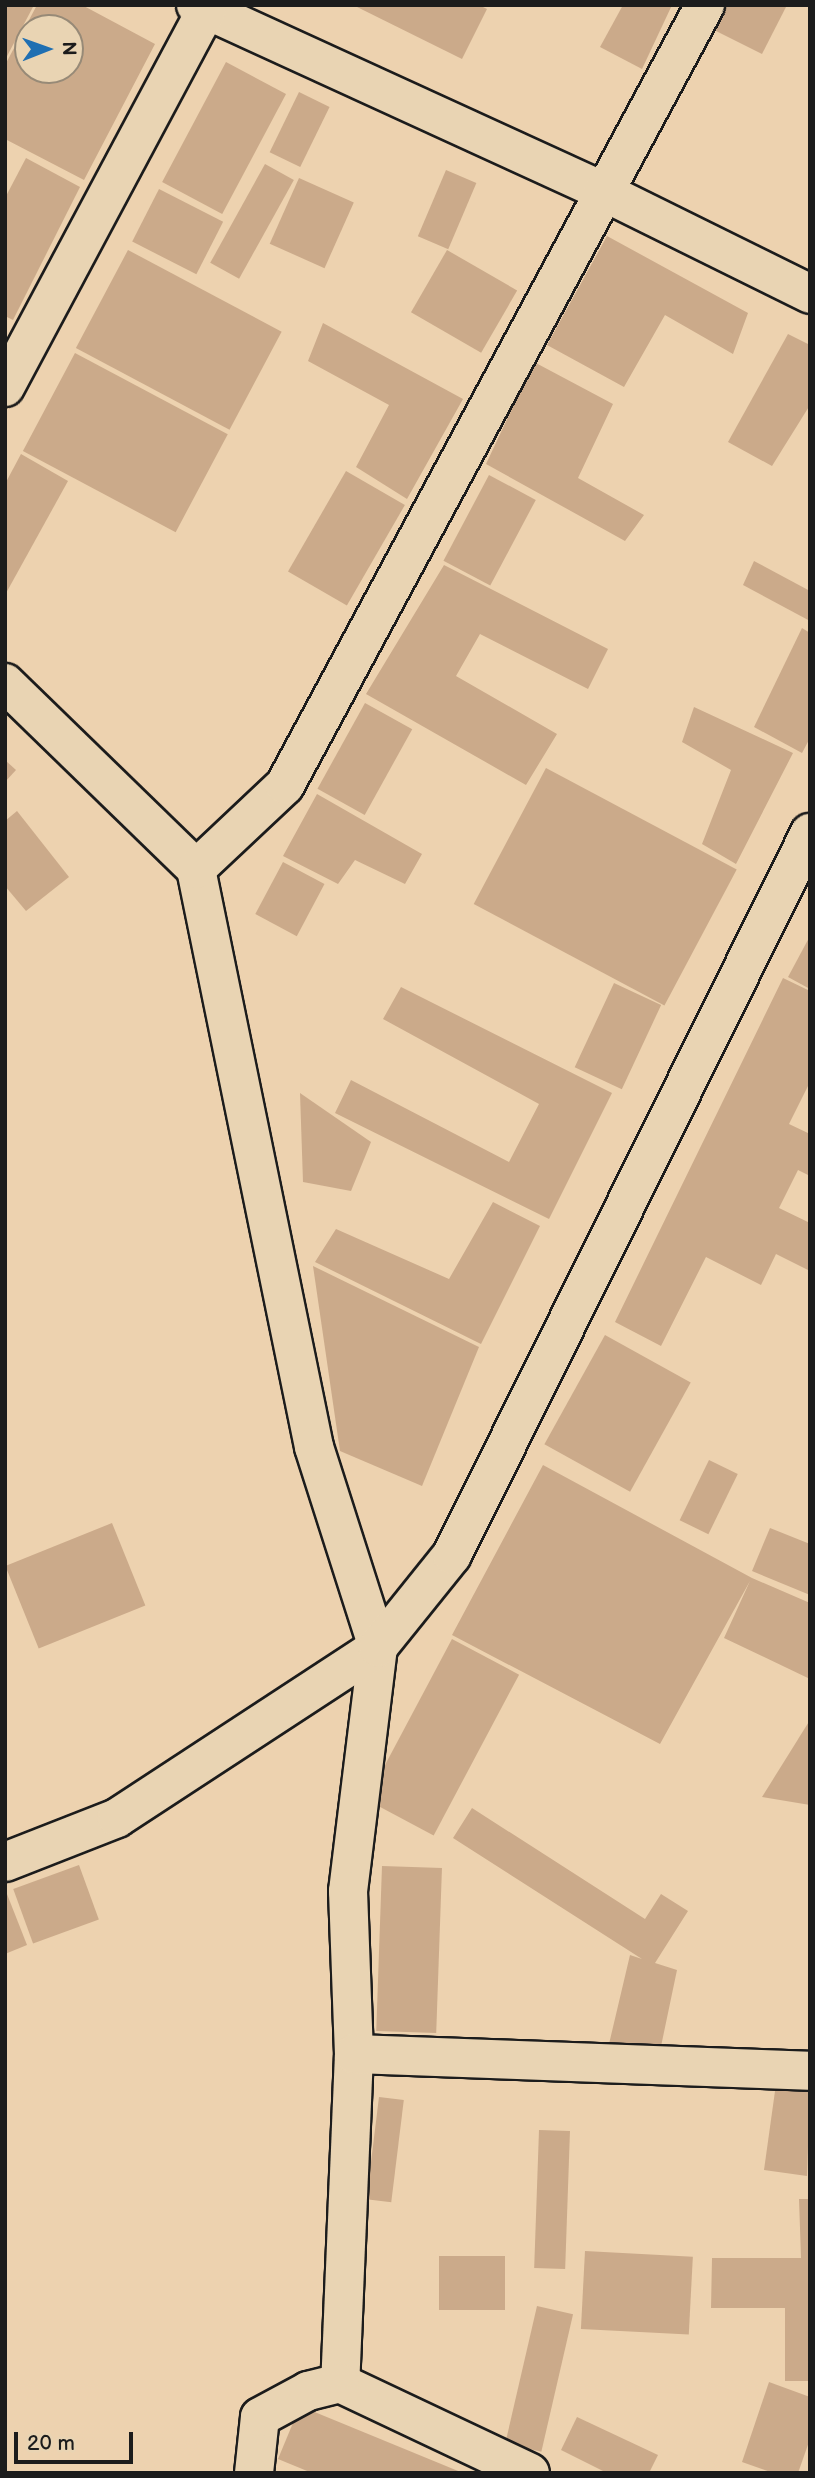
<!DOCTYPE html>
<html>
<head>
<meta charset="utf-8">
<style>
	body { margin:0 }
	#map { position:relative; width:815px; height:2478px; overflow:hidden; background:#edd2af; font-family:"Balsamiq Sans",sans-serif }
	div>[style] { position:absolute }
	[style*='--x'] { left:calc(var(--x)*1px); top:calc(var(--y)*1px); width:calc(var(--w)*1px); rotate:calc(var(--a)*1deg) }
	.building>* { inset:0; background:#cbaa8a; transform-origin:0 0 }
	.roads { filter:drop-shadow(2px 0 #1c1c1c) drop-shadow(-2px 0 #1c1c1c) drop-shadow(0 2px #1c1c1c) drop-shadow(0 -2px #1c1c1c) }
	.minor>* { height:38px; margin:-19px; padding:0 19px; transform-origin:19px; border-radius:19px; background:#e9d4b3 }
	span { translate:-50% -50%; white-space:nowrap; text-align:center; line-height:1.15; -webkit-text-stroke:7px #e9d4b3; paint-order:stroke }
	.frame { position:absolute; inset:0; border:7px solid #1c1c1c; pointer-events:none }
	.north { position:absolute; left:14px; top:14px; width:70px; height:70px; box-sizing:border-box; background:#e9d4b3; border:2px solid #978a77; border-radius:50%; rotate:89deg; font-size:19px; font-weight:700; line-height:28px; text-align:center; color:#1c1c1c }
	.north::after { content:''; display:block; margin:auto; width:24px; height:32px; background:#1f6fb2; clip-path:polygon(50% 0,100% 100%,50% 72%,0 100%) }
	.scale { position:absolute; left:14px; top:2432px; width:119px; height:32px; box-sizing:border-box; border:4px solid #1c1c1c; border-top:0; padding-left:9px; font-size:21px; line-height:24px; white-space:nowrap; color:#1c1c1c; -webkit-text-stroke:5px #e9d4b3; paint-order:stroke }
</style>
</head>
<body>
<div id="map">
	<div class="building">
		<i style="clip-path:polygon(5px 5px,34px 5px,5px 60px)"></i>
		<i style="clip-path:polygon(evenodd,37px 5px,82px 5px,155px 44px,84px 180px,5px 139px,5px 65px,37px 5px,28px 28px,70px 28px,70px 70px,28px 70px,28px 28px)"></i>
		<i style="clip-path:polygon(353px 5px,479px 5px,487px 9px,462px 59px)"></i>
		<i style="clip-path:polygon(623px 5px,672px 5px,642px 69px,600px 47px)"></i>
		<i style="clip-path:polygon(721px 5px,787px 5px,762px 54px,710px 28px)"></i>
		<i style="left:226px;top:62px;width:68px;height:136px;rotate:28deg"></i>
		<i style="left:299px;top:92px;width:34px;height:67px;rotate:26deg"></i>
		<i style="clip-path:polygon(26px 158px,80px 187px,13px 320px,5px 316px,5px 198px)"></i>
		<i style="left:265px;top:164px;width:33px;height:113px;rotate:29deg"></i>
		<i style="left:446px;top:170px;width:33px;height:72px;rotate:23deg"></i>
		<i style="left:299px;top:178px;width:60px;height:72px;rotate:24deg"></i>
		<i style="left:159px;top:189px;width:72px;height:59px;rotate:27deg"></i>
		<i style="clip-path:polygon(607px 236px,748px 313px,733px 354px,665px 315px,624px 387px,547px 345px)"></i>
		<i style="left:128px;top:250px;width:174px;height:111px;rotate:28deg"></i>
		<i style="left:447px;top:250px;width:81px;height:72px;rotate:30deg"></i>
		<i style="clip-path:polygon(323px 323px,463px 399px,407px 499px,356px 467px,389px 405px,308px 361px)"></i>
		<i style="clip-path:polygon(788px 334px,810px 345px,810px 405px,772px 466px,728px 442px)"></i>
		<i style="left:75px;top:353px;width:173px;height:111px;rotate:28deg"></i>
		<i style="clip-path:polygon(534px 362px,613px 404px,578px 478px,644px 515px,625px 541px,486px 464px)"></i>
		<i style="clip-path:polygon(21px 454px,68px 481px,5px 595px,5px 484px)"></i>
		<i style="left:346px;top:471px;width:68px;height:116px;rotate:30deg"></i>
		<i style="left:489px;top:475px;width:53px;height:97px;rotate:28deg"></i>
		<i style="clip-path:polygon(754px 561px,810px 591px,810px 621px,743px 585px)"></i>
		<i style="clip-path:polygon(444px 565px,608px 649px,588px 689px,480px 634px,456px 676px,557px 734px,526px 785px,366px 694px)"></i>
		<i style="clip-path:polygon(802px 628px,810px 633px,810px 738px,802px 753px,754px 727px)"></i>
		<i style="left:365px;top:703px;width:54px;height:98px;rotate:29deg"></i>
		<i style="clip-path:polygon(694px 707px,793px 753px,736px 864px,702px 844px,731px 770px,682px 742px)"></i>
		<i style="clip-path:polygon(5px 760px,16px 770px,5px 782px)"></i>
		<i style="left:546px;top:768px;width:216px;height:154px;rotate:28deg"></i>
		<i style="clip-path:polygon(317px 794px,422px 854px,405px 884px,355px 860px,338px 884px,283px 856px)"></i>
		<i style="clip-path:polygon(17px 811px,69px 877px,26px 911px,5px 886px,5px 821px)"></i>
		<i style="left:283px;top:862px;width:47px;height:59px;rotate:28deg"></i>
		<i style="clip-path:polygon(810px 936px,810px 989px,788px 977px)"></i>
		<i style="clip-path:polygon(783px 978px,810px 991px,810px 1082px,789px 1124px,810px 1134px,810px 1176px,798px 1170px,779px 1208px,810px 1223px,810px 1271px,776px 1254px,761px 1285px,706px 1257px,661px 1346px,615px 1322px)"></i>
		<i style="left:614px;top:983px;width:52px;height:93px;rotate:25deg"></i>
		<i style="clip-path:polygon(401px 987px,612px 1093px,549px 1219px,335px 1113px,351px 1080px,509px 1162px,539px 1104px,383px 1019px)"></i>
		<i style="clip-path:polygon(300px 1093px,371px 1142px,351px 1191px,303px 1182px)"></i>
		<i style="clip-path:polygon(493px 1202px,540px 1226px,481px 1344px,315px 1262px,336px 1229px,449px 1279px)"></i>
		<i style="clip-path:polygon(313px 1266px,479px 1347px,422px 1486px,340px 1451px)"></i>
		<i style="left:605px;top:1335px;width:98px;height:125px;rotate:29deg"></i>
		<i style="left:709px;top:1460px;width:32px;height:67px;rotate:26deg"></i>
		<i style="clip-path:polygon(543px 1465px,752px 1578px,810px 1603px,810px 1679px,724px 1638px,750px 1581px,660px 1744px,452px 1635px)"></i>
		<i style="left:112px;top:1523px;width:89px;height:115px;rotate:68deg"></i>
		<i style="clip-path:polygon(770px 1528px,810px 1544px,810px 1595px,752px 1571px)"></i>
		<i style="left:452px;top:1639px;width:76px;height:182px;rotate:28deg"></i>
		<i style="clip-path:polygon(810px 1720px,810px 1805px,762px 1797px)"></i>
		<i style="clip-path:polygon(472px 1808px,645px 1919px,661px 1894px,688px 1911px,655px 1963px,677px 1970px,659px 2056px,609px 2044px,630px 1955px,642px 1959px,453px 1838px)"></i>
		<i style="left:79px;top:1865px;width:58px;height:70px;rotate:70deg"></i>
		<i style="left:382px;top:1866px;width:60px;height:165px;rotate:2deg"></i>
		<i style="clip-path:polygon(5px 1889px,27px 1945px,5px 1954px)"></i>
		<i style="clip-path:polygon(776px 2084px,810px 2088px,807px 2176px,764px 2170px)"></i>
		<i style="left:379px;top:2097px;width:25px;height:103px;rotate:7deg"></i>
		<i style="left:539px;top:2130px;width:31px;height:138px;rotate:2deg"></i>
		<i style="clip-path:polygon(799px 2199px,810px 2199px,810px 2381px,785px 2381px,785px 2308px,711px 2308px,712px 2258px,801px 2258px)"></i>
		<i style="left:585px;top:2251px;width:108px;height:78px;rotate:3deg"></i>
		<i style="left:439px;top:2256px;width:66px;height:54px"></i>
		<i style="left:537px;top:2306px;width:37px;height:141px;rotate:13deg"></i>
		<i style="clip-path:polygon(769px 2382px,810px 2397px,810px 2439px,798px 2473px,773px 2473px,742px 2462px)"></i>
		<i style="clip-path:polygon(300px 2406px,463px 2473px,312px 2473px,278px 2459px)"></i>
		<i style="clip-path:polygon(577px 2417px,658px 2455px,649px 2473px,607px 2473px,561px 2450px)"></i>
	</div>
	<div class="roads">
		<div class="minor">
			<i style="--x:196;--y:5;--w:449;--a:24.6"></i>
			<i style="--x:604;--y:192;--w:230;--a:26.3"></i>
			<i style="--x:5;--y:387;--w:427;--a:-61.9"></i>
			<i style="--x:5;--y:683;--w:267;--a:44.2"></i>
			<i style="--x:196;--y:869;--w:590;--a:78.46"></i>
			<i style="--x:314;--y:1447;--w:210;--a:72.3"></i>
			<i style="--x:378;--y:1647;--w:246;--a:97"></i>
			<i style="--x:348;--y:1891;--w:163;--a:87.9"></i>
			<i style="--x:354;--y:2054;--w:329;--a:92.4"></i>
			<i style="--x:340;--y:2383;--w:210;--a:25.3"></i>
			<i style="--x:196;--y:869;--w:122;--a:-43.3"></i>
			<i style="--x:285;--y:785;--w:886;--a:-61.7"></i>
			<i style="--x:5;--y:1862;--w:120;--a:-21.4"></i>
			<i style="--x:117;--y:1818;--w:312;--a:-33.2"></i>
			<i style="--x:378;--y:1647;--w:118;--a:-51.2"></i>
			<i style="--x:452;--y:1555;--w:806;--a:-63.63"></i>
			<i style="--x:354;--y:2054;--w:456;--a:2.1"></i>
			<i style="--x:254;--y:2473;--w:56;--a:-83.9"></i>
			<i style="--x:260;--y:2417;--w:55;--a:-28.4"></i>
			<i style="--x:308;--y:2391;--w:33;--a:-14"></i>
		</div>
	</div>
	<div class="frame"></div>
	<div class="north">N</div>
	<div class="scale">20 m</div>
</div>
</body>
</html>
